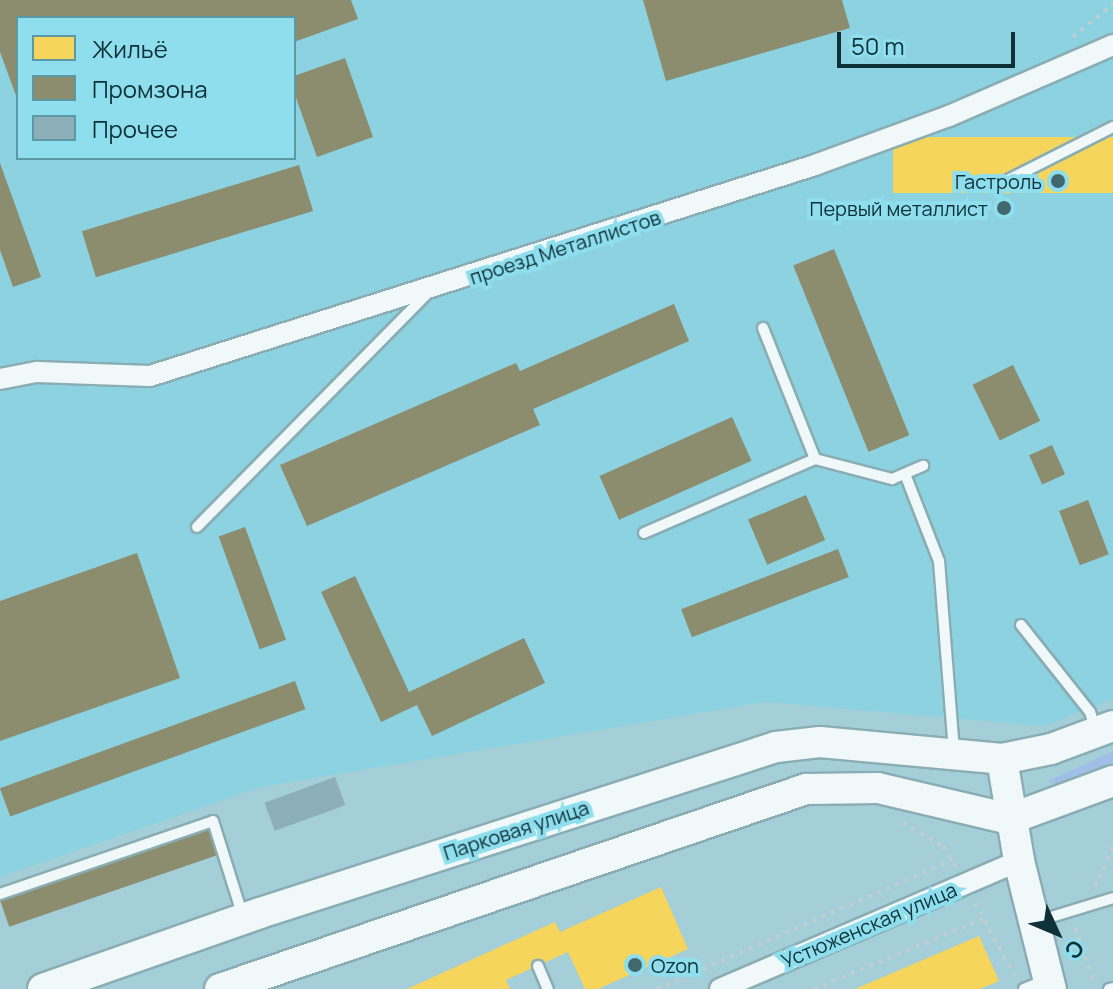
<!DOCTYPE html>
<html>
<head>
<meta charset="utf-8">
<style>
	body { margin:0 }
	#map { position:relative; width:1113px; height:989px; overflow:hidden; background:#a4cfd8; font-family:Manrope,sans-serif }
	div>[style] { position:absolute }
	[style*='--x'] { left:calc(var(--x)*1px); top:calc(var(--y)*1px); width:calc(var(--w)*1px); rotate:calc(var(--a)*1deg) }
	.built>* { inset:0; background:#8cd2e0 }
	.green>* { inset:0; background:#a1bfe6 }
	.homes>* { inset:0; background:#f6d55c; transform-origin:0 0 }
	.industry>* { inset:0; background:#8c8c6e; transform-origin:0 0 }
	.building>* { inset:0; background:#8cafba; transform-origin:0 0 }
	.path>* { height:4px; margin-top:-2px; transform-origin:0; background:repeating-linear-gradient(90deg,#c0ced1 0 4px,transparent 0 10px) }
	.roads { filter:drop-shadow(2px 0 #8aadb4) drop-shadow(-2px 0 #8aadb4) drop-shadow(0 2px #8aadb4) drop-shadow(0 -2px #8aadb4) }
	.lane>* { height:10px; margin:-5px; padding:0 5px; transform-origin:5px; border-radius:5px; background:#f1f8f9 }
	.street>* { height:20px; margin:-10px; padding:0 10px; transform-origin:10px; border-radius:10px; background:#f1f8f9 }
	.secondary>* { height:30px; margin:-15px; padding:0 15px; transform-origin:15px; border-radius:15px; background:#f1f8f9 }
	.dots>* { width:22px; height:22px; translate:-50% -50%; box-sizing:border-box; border:4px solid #8edeee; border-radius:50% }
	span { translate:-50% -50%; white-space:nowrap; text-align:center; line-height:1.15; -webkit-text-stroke:8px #8edeee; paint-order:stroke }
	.poi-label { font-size:20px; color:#0e3137 }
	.right { translate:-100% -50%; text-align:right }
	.left { translate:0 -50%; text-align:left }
	.street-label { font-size:20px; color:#0e3137 }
	.legend { position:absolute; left:16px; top:16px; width:280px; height:144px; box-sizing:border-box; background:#8edeee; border:2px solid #5b99a5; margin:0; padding:10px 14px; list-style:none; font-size:24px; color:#0e3137 }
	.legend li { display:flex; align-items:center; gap:16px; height:40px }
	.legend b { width:40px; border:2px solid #5b99a5 }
	.north { position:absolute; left:1017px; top:893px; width:80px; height:80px; -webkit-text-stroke:6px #8edeee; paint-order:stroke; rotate:134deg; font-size:22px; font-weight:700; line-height:32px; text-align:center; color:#0e3137 }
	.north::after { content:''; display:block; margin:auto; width:28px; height:36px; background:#0e3137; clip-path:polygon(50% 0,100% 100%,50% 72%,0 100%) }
	.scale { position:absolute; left:837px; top:32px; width:178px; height:36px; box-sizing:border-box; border:4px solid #0e3137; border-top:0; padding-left:10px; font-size:24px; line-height:28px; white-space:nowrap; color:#0e3137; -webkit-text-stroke:6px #8edeee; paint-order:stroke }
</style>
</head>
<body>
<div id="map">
	<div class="built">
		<i style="clip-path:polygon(evenodd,0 0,1113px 0,1113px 699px,1045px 726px,766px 702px,261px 787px,0 877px,0 0,18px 18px,294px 18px,294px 158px,18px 158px,18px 18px)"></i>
	</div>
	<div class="green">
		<i style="clip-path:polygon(1113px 751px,1113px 762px,1055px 784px,1048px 781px)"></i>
	</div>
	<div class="homes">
		<i style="left:1113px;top:137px;width:56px;height:220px;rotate:90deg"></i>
		<i style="clip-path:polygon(661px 887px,688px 949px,598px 989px,585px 989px,568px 952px,506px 980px,510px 989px,407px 989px,555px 922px,560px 932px)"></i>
		<i style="clip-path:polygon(979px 936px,999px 981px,980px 989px,855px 989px)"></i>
	</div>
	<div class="industry">
		<i style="clip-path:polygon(0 0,351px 0,358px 19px,294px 42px,294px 18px,18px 18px,18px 101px,0 52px)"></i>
		<i style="clip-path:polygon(643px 0,842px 0,850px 28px,666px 81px)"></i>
		<i style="clip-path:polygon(345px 58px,373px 137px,317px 157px,294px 92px,294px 76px)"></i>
		<i style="clip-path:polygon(0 163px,41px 277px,13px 287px,0 250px)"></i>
		<i style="left:299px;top:165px;width:48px;height:227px;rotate:73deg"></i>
		<i style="left:834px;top:249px;width:201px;height:44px;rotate:68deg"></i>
		<i style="clip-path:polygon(674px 304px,689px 341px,533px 409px,540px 425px,307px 526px,280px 465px,516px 363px,520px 371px)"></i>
		<i style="left:1013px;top:365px;width:62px;height:45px;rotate:64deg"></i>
		<i style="left:732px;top:417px;width:48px;height:145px;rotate:66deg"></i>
		<i style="left:1052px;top:445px;width:32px;height:25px;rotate:66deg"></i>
		<i style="left:806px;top:495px;width:49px;height:63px;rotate:67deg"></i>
		<i style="left:1088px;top:500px;width:58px;height:31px;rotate:69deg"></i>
		<i style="left:245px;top:527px;width:120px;height:28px;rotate:70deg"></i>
		<i style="left:838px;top:549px;width:30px;height:168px;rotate:69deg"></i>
		<i style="clip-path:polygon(137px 553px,180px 678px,0 741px,0 601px)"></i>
		<i style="clip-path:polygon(355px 576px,409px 692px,524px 638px,545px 683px,432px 736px,417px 705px,381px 722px,321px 592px)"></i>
		<i style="left:295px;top:681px;width:30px;height:314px;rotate:70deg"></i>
		<i style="left:210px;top:828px;width:28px;height:222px;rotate:71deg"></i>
	</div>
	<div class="building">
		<i style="left:335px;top:777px;width:30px;height:75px;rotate:70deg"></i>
	</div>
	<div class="path">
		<i style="--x:1073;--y:37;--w:52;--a:-39.5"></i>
		<i style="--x:903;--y:823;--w:46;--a:29.9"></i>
		<i style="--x:943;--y:846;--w:25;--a:58"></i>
		<i style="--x:1095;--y:887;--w:44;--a:-65.8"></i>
		<i style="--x:975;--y:903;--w:83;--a:61.3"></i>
		<i style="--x:1075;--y:928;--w:58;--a:70.9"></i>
		<i style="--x:657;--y:989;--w:322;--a:-23.6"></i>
		<i style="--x:814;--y:989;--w:183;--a:-22.5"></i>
	</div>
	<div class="roads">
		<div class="lane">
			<i style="--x:1004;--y:182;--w:122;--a:-26.8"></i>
			<i style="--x:763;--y:328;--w:141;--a:68.3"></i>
			<i style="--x:905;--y:474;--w:93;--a:68.7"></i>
			<i style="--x:939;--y:561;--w:190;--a:85.5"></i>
			<i style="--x:197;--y:527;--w:330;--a:-45.4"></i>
			<i style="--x:644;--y:533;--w:186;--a:-23.4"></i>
			<i style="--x:815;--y:459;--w:80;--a:14.6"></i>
			<i style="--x:892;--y:479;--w:34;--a:-23"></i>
			<i style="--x:1021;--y:625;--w:111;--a:51.6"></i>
			<i style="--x:1090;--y:712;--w:19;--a:72"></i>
			<i style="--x:0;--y:894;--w:225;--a:-18.9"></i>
			<i style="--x:213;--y:821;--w:101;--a:72.6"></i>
			<i style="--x:1038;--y:921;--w:78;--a:-17"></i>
			<i style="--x:538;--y:966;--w:25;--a:67"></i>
			<i style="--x:1024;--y:989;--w:22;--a:-22"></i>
			<i style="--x:1109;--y:989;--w:4;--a:-14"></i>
		</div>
		<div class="street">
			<i style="--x:0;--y:379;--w:38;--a:-11"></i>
			<i style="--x:37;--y:372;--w:113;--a:2"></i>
			<i style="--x:150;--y:376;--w:698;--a:-17.6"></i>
			<i style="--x:815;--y:165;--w:143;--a:-20.1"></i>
			<i style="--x:949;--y:116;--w:179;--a:-23.4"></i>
			<i style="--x:720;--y:989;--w:325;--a:-23.2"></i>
		</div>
		<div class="secondary">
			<i style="--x:1002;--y:759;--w:103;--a:80.5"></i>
			<i style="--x:1019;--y:861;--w:132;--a:76"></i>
			<i style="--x:43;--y:989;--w:230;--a:-19.3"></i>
			<i style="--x:260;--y:913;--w:542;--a:-17.83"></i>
			<i style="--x:776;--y:747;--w:44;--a:-6.5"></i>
			<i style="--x:820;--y:742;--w:183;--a:5.3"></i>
			<i style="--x:1002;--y:759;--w:50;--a:-11.5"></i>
			<i style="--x:1051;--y:749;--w:66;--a:-20.4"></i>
			<i style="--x:220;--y:989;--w:619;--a:-18.84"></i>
			<i style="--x:806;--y:789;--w:72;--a:-0.8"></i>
			<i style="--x:878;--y:788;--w:136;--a:13.2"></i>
			<i style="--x:1010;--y:819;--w:110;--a:-20.3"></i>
		</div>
	</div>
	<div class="dots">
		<i style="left:1058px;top:181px;background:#42686f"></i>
		<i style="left:1004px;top:208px;background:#42686f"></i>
		<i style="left:635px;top:965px;background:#42686f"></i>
	</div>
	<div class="poi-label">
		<span class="right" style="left:1042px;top:181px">Гастроль</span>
		<span class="right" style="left:988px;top:208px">Первый металлист</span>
		<span class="left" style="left:651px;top:965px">Ozon</span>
	</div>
	<div class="street-label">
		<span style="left:565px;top:247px;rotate:-18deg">проезд Металлистов</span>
		<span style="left:516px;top:830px;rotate:-18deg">Парковая улица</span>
		<span style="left:869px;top:925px;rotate:-23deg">Устюженская улица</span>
	</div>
	<ul class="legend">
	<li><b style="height:22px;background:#f6d55c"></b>Жильё</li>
	<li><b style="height:22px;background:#8c8c6e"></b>Промзона</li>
	<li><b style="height:22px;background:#8cafba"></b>Прочее</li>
	</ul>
	<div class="north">С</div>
	<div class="scale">50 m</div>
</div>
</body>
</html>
